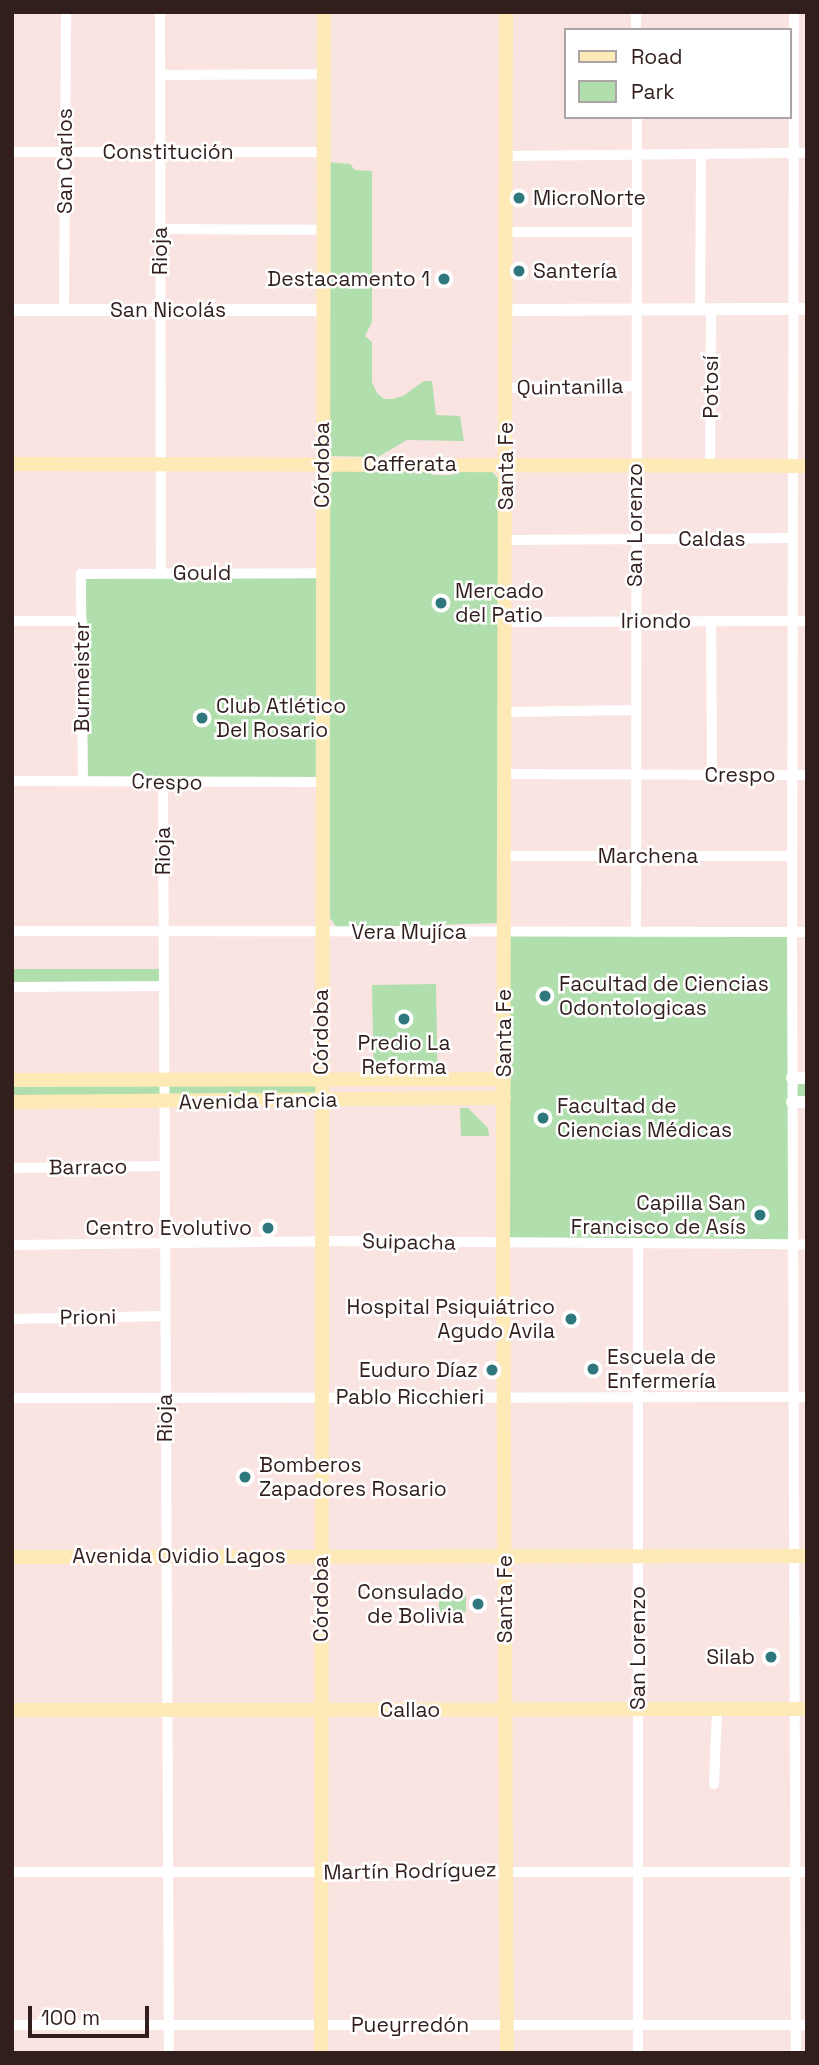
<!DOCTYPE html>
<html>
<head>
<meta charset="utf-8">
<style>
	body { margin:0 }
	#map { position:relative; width:819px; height:2065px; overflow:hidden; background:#fae4e2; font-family:"Space Grotesk",sans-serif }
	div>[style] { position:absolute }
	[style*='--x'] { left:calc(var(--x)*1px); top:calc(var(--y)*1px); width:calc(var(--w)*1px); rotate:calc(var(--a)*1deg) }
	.green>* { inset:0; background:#b1dead; transform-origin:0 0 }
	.minor>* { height:10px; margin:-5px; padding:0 5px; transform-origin:5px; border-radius:5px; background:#fff }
	.tertiary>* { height:12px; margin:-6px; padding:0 6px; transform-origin:6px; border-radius:6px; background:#fff }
	.secondary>* { height:14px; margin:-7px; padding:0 7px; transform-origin:7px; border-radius:7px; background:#feeab6 }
	.dots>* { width:19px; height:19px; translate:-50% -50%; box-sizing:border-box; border:4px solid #fff; border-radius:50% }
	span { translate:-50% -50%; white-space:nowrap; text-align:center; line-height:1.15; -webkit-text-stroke:5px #fff; paint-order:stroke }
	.street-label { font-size:21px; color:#311e1d }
	.poi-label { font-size:21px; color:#311e1d }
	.left { translate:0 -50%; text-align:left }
	.right { translate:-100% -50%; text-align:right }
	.frame { position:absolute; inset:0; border:14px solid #311e1d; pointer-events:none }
	.legend { position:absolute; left:564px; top:28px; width:228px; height:91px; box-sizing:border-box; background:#fff; border:2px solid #ada5a5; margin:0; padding:9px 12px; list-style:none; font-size:21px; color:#311e1d }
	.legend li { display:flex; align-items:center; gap:14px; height:35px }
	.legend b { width:35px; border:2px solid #ada5a5 }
	.scale { position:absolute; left:28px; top:2006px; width:121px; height:32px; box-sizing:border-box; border:4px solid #311e1d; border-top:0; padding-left:9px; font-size:21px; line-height:24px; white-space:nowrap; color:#311e1d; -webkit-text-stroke:5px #fff; paint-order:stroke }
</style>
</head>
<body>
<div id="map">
	<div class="green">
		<i style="clip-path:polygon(329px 162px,350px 164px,355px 170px,372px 171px,372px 322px,365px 336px,372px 342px,372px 382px,377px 393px,384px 399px,393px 399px,403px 396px,424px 381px,432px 381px,436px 415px,460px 416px,464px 441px,407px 440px,378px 457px,330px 456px)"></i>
		<i style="clip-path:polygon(424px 468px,433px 475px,452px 475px,463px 470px,491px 471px,499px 479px,497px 923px,337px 928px,330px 918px,330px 476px,334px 471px)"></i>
		<i style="left:322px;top:573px;width:209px;height:241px;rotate:90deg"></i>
		<i style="clip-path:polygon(505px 932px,792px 932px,792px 1078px,807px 1078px,807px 1102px,793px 1102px,793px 1244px,503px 1243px)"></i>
		<i style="left:159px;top:969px;width:13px;height:147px;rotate:90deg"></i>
		<i style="left:436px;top:984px;width:84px;height:64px;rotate:89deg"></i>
		<i style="left:12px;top:1080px;width:309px;height:22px"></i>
		<i style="clip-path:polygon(460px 1108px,468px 1108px,488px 1128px,489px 1136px,461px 1136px)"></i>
		<i style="clip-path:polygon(439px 1588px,456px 1588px,453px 1593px,456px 1601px,466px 1595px,466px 1612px,439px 1613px)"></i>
	</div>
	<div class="minor">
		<i style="--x:160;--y:12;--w:561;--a:89.9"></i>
		<i style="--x:636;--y:12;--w:18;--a:90"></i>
		<i style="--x:794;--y:12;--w:920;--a:90.12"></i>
		<i style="--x:792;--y:932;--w:1121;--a:89.8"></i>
		<i style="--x:160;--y:75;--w:164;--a:-0.3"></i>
		<i style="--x:12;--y:152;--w:312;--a:0"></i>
		<i style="--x:506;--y:156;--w:301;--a:-0.6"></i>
		<i style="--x:160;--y:229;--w:164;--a:0.3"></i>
		<i style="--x:506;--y:232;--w:130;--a:0"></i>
		<i style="--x:700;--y:309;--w:155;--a:-89.6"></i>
		<i style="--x:64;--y:310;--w:298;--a:-89.6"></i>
		<i style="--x:506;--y:388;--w:129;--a:-0.9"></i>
		<i style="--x:710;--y:465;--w:156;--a:-89.6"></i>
		<i style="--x:505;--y:540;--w:288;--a:-0.4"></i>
		<i style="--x:12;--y:621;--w:70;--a:0"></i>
		<i style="--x:711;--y:621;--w:154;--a:89.6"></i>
		<i style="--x:505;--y:622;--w:302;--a:-0.2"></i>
		<i style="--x:505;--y:712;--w:130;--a:-0.9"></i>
		<i style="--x:505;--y:774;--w:302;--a:0.2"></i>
		<i style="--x:12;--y:781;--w:310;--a:0.2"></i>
		<i style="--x:83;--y:781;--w:207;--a:-90.6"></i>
		<i style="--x:81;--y:574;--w:241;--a:-0.2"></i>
		<i style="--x:163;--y:782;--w:1271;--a:89.73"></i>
		<i style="--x:505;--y:856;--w:287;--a:0"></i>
		<i style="--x:12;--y:931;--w:795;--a:0.07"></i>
		<i style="--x:636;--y:932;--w:815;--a:-89.93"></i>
		<i style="--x:12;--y:987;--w:152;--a:-0.4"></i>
		<i style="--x:12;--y:1168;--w:152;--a:-0.8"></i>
		<i style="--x:12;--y:1245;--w:309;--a:-0.7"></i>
		<i style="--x:321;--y:1241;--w:486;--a:0.4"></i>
		<i style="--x:12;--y:1319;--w:153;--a:-1.1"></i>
		<i style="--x:12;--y:1398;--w:795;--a:-0.07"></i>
		<i style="--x:714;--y:1784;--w:75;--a:-87.7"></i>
		<i style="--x:12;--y:1872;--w:795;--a:0"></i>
		<i style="--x:12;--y:2025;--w:795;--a:0"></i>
		<i style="--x:638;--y:2053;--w:810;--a:-90"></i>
	</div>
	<div class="tertiary">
		<i style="--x:12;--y:310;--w:311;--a:0"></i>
		<i style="--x:506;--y:310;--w:301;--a:-0.2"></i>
		<i style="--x:792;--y:1078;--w:15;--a:0"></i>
		<i style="--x:792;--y:1102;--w:15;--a:0"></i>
	</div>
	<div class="secondary">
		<i style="--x:506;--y:12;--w:1231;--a:90.14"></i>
		<i style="--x:503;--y:1243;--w:810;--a:89.72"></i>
		<i style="--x:12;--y:464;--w:795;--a:0.14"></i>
		<i style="--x:12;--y:1080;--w:492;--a:-0.1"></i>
		<i style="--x:12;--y:1102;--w:492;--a:-0.5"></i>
		<i style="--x:12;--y:1557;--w:795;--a:-0.07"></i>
		<i style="--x:12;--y:1710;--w:795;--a:-0.07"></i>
		<i style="--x:321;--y:2053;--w:2041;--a:-89.92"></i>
	</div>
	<div class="dots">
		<i style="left:519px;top:198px;background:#2e777d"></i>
		<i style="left:519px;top:271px;background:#2e777d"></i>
		<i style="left:444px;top:279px;background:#2e777d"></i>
		<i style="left:441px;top:603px;background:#2e777d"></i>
		<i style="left:202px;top:718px;background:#2e777d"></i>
		<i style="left:545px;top:996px;background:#2e777d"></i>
		<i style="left:404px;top:1019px;background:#2e777d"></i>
		<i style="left:543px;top:1118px;background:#2e777d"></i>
		<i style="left:760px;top:1215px;background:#2e777d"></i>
		<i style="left:268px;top:1228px;background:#2e777d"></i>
		<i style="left:571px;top:1319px;background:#2e777d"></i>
		<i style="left:593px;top:1369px;background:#2e777d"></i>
		<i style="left:492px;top:1370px;background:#2e777d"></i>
		<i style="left:245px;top:1477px;background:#2e777d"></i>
		<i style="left:478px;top:1604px;background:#2e777d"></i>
		<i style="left:771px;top:1657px;background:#2e777d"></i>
	</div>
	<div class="street-label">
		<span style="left:168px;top:152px">Constitución</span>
		<span style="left:65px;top:161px;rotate:-90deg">San Carlos</span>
		<span style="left:160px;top:251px;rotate:-90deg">Rioja</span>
		<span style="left:168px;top:310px">San Nicolás</span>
		<span style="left:570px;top:387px;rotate:-1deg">Quintanilla</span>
		<span style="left:711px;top:387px;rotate:-90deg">Potosí</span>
		<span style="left:410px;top:464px">Cafferata</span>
		<span style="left:322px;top:465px;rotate:-90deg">Córdoba</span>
		<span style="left:506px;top:466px;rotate:-90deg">Santa Fe</span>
		<span style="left:635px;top:525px;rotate:-90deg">San Lorenzo</span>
		<span style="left:712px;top:539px">Caldas</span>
		<span style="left:202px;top:573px">Gould</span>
		<span style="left:656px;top:621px">Iriondo</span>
		<span style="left:82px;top:677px;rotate:-90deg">Burmeister</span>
		<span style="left:740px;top:775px">Crespo</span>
		<span style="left:167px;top:782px;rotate:1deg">Crespo</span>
		<span style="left:163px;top:851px;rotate:-90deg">Rioja</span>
		<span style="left:648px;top:856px">Marchena</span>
		<span style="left:409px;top:932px">Vera Mujíca</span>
		<span style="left:321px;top:1032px;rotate:-90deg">Córdoba</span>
		<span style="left:504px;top:1033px;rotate:-90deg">Santa Fe</span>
		<span style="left:258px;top:1101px;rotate:-1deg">Avenida Francia</span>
		<span style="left:88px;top:1167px;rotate:-1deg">Barraco</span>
		<span style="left:409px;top:1242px;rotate:1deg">Suipacha</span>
		<span style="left:88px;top:1317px;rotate:-1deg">Prioni</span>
		<span style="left:410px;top:1397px">Pablo Ricchieri</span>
		<span style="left:165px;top:1418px;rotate:-90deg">Rioja</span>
		<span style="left:179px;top:1556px">Avenida Ovidio Lagos</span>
		<span style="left:321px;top:1599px;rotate:-90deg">Córdoba</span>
		<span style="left:505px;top:1599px;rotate:-90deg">Santa Fe</span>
		<span style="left:638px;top:1648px;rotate:-90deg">San Lorenzo</span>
		<span style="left:410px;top:1710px">Callao</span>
		<span style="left:410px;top:1871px;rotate:-1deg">Martín Rodríguez</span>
		<span style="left:410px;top:2025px">Pueyrredón</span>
	</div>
	<div class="poi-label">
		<span class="left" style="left:533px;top:198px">MicroNorte</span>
		<span class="left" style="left:533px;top:271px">Santería</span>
		<span class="right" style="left:430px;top:279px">Destacamento 1</span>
		<span class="left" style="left:455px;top:603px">Mercado<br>del Patio</span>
		<span class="left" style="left:216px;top:718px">Club Atlético<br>Del Rosario</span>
		<span class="left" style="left:559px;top:996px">Facultad de Ciencias<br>Odontologicas</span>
		<span style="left:404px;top:1055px">Predio La<br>Reforma</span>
		<span class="left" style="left:557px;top:1118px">Facultad de<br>Ciencias Médicas</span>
		<span class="right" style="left:746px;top:1215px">Capilla San<br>Francisco de Asís</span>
		<span class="right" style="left:252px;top:1228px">Centro Evolutivo</span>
		<span class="right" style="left:555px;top:1319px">Hospital Psiquiátrico<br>Agudo Avila</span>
		<span class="left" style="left:607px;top:1369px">Escuela de<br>Enfermería</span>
		<span class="right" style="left:478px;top:1370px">Euduro Díaz</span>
		<span class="left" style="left:259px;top:1477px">Bomberos<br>Zapadores Rosario</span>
		<span class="right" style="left:464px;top:1604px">Consulado<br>de Bolivia</span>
		<span class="right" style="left:755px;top:1657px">Silab</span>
	</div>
	<div class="frame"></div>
	<ul class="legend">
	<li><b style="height:9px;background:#feeab6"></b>Road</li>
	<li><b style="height:19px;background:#b1dead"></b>Park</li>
	</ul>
	<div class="scale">100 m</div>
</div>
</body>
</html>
